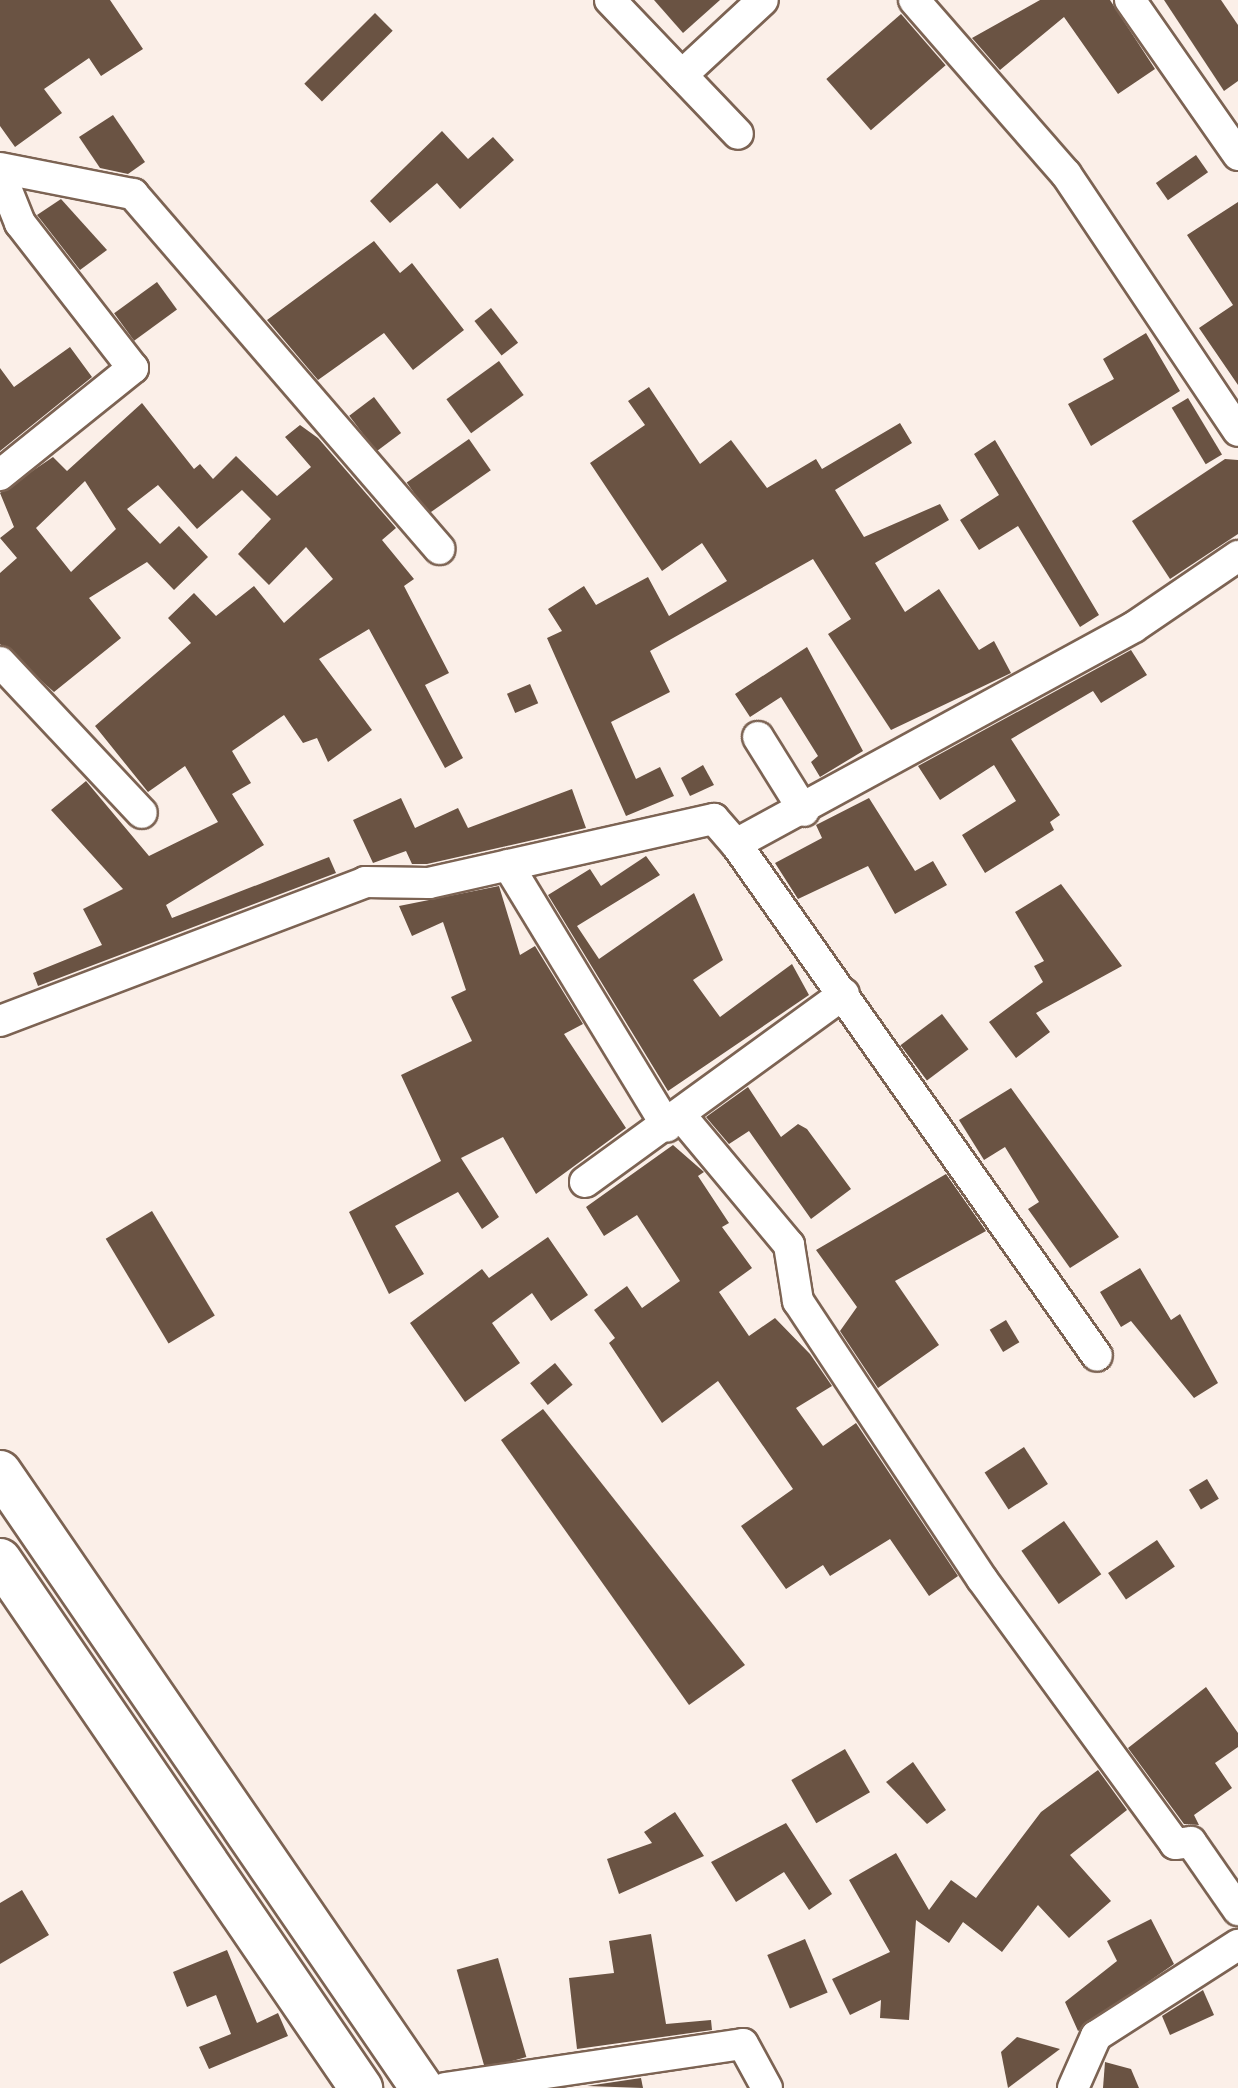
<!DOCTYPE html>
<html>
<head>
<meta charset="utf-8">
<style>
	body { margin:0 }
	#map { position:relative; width:1238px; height:2088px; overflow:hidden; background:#fbefe8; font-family:"PT Sans",sans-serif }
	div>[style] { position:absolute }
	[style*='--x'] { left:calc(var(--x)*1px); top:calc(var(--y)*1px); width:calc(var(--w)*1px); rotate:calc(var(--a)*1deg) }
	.building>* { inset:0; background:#6a5343; transform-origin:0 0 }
	.roads { filter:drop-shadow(2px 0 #7c6353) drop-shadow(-2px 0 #7c6353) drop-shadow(0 2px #7c6353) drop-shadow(0 -2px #7c6353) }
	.street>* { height:30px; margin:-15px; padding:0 15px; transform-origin:15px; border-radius:15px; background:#fff }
	.secondary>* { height:42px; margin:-21px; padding:0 21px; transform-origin:21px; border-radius:21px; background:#fff }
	span { translate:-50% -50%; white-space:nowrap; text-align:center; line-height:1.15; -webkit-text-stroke:10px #fff; paint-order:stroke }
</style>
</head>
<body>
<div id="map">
	<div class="building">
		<i style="clip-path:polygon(0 0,110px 0,143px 49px,101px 76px,89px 58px,44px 89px,62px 113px,15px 147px,0 126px)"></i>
		<i style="clip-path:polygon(654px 0,720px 0,683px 33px)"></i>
		<i style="clip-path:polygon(1040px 0,1110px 0,1155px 69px,1118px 94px,1064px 17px,1000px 70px,972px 38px)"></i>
		<i style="clip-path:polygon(1164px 0,1221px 0,1238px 25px,1238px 81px,1224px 91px)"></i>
		<i style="left:375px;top:13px;width:25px;height:100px;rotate:45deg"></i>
		<i style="left:901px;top:14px;width:68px;height:99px;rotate:49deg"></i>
		<i style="clip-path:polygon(113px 115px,145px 162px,128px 174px,100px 168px,79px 137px)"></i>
		<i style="clip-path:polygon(442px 131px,468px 159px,493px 137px,514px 160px,460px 209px,437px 183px,390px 223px,370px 201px)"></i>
		<i style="left:1196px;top:155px;width:21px;height:49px;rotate:55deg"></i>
		<i style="clip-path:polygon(61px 199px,107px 250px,80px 270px,37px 215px)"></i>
		<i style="clip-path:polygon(1238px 202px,1238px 385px,1199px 328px,1233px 305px,1187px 235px)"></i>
		<i style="clip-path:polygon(374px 241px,400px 273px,412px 263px,464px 330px,413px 370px,384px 333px,318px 380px,267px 320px)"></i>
		<i style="left:157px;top:282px;width:34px;height:53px;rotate:54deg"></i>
		<i style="left:491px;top:308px;width:44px;height:21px;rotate:52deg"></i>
		<i style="clip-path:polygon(1146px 333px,1180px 391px,1091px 446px,1068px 404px,1114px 379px,1103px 359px)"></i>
		<i style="clip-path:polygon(70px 347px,92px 377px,0 451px,0 368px,14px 387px)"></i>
		<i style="left:499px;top:361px;width:42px;height:65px;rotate:54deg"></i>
		<i style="clip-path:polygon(649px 387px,700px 464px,731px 440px,767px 488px,816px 459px,822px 469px,900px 423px,912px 443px,835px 490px,864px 537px,940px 504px,949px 520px,875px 563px,905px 612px,939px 589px,979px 650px,994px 641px,1011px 673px,891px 730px,828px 634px,851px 619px,813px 559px,650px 651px,670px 692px,611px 722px,636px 779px,660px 767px,674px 796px,626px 816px,547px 638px,562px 631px,548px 609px,584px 586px,596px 605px,648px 577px,669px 616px,727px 581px,702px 543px,662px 571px,590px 463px,645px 425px,628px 401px)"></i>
		<i style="left:374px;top:397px;width:45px;height:31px;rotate:53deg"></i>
		<i style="left:1188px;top:398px;width:66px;height:19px;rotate:59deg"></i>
		<i style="clip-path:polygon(evenodd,142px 403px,194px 469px,200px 464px,213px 479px,236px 456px,277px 496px,311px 467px,285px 437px,300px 425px,318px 438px,396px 528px,382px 540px,414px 579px,404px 586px,449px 673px,425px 685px,463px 758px,445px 768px,369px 629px,319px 659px,372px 730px,328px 762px,317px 738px,303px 743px,284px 715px,232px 751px,251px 783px,232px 794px,264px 845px,166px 905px,172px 918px,329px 857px,336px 873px,38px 986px,33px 973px,102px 945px,83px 909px,123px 889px,51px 810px,86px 781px,149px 856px,218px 822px,185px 766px,148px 792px,95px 726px,191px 643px,168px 618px,194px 593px,216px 616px,254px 586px,284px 623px,333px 579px,306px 547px,269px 585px,238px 554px,271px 519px,242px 490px,197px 529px,158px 485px,127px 509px,160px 544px,179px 526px,208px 557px,174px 590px,147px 562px,89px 598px,121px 638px,54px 692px,0 644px,0 573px,17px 558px,0 538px,14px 527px,0 493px,53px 457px,67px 471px,142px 403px,85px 481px,116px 529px,71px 572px,36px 528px,85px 481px)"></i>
		<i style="left:469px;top:439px;width:38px;height:76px;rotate:55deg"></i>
		<i style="clip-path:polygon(995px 440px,1099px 615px,1080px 627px,1018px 526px,979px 550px,960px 520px,999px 495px,974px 454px)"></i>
		<i style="clip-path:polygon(1225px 459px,1238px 460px,1238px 534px,1170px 579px,1132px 521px)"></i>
		<i style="clip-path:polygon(807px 647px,863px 751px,820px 777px,811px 762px,818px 756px,781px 697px,750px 717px,735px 694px)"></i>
		<i style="clip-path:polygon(1131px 650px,1147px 675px,1101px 703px,1093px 691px,1011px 739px,1060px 815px,1050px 822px,1054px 830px,985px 873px,962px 835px,1016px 801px,994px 765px,940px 800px,918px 766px)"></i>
		<i style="left:530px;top:684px;width:21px;height:25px;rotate:67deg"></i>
		<i style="clip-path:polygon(703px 765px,714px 785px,690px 796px,681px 778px)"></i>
		<i style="clip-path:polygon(572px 789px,586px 828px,427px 864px,412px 864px,406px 851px,373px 863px,353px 820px,401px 798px,415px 828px,458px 808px,468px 828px)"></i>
		<i style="clip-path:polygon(869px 798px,915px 871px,933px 861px,947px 885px,895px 914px,868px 866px,798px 899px,775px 863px,822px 838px,816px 825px)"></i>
		<i style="clip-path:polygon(646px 856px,660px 875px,577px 926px,599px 959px,694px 893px,723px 960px,693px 980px,720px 1017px,792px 964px,809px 995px,668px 1091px,548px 895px,590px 869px,601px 886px)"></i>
		<i style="clip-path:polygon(1061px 884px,1122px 966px,1036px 1013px,1050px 1032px,1016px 1058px,989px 1022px,1043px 982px,1034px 966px,1044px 961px,1015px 912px)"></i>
		<i style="clip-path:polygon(499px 886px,520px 955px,535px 946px,583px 1024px,564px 1034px,626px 1128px,536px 1194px,503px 1137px,461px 1158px,499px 1217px,482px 1229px,458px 1192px,395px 1226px,424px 1274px,389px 1294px,349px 1212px,441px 1161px,401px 1075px,472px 1041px,451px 997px,466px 990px,443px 922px,412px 936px,399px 906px)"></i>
		<i style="left:942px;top:1014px;width:44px;height:52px;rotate:53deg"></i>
		<i style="clip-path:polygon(748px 1087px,781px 1137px,798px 1124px,807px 1129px,851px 1189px,811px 1219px,749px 1131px,729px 1144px,706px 1117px)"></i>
		<i style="clip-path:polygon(1011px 1088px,1119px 1237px,1070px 1268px,1028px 1209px,1039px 1202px,1005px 1147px,984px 1160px,959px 1120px)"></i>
		<i style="clip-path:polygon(673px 1145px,704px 1172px,698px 1176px,729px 1223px,722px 1227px,752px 1268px,719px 1292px,749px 1336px,775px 1318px,810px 1354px,832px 1386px,796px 1408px,823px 1446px,856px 1423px,958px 1576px,929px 1596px,890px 1539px,830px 1576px,823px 1565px,786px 1589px,741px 1526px,793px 1489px,718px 1381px,662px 1423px,609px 1343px,615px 1338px,594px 1310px,627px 1286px,642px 1308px,680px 1281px,637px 1215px,604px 1236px,586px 1207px)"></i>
		<i style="clip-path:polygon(946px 1174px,986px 1231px,895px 1281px,939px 1345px,878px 1388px,840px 1331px,857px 1307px,816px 1250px)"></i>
		<i style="left:152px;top:1211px;width:122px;height:54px;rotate:59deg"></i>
		<i style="clip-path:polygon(548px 1237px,588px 1295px,551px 1321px,532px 1293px,492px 1323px,520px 1363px,465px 1402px,410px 1323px,482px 1269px,489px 1278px)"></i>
		<i style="clip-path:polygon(1140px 1268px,1171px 1320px,1180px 1314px,1218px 1383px,1194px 1398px,1131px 1321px,1121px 1327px,1100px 1292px)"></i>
		<i style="left:1006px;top:1320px;width:26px;height:19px;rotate:59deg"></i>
		<i style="left:555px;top:1363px;width:28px;height:32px;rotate:51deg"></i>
		<i style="clip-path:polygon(543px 1409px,745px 1665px,689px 1705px,501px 1440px)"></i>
		<i style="left:1024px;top:1447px;width:44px;height:47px;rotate:57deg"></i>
		<i style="left:1207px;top:1479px;width:23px;height:21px;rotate:59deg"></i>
		<i style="left:1064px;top:1521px;width:65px;height:52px;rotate:55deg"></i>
		<i style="left:1157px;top:1540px;width:32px;height:59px;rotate:56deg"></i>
		<i style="clip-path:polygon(1206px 1687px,1238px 1733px,1238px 1747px,1215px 1763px,1232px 1788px,1194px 1815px,1199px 1825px,1184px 1824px,1128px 1748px)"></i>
		<i style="left:845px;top:1749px;width:50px;height:62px;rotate:60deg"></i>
		<i style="clip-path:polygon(913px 1762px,946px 1810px,927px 1824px,886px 1782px)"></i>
		<i style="clip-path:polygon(1098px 1770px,1127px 1810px,1070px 1855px,1111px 1901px,1069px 1938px,1038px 1905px,1002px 1952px,963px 1922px,949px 1943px,916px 1920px,909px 2020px,880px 2018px,881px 2000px,850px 2015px,832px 1979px,890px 1952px,849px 1880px,896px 1853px,929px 1910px,951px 1880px,976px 1898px,1041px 1812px)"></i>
		<i style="clip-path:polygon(675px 1812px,704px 1856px,619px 1894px,607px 1859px,652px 1843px,644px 1832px)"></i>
		<i style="clip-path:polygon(786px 1823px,832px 1894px,809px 1910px,784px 1872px,736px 1902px,711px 1862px)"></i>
		<i style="clip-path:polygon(22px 1890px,49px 1935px,0 1964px,0 1903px)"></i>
		<i style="clip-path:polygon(1151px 1919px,1174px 1964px,1078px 2031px,1065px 2002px,1117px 1961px,1107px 1941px)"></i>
		<i style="clip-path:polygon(651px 1934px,666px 2024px,711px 2020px,712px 2030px,577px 2049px,569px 1978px,614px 1973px,609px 1941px)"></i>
		<i style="left:805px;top:1939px;width:58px;height:41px;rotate:67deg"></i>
		<i style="clip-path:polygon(227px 1950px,257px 2023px,278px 2013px,288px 2036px,209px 2069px,199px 2047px,231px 2034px,216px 1995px,187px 2007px,173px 1972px)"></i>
		<i style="left:498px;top:1958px;width:103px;height:43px;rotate:74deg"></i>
		<i style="clip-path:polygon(1203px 1990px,1214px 2015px,1170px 2035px,1162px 2016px)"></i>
		<i style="clip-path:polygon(1017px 2037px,1060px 2049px,1008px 2088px,1001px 2052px)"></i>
		<i style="clip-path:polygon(1105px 2062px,1131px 2069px,1139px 2088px,1103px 2088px)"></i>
		<i style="clip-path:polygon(641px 2078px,643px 2088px,587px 2086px)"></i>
	</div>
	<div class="roads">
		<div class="street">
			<i style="--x:610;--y:0;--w:185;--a:46.3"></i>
			<i style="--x:914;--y:0;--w:231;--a:48.9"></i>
			<i style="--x:1066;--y:174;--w:309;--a:56.2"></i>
			<i style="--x:1130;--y:0;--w:189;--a:55.1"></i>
			<i style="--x:682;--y:75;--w:110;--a:-42.8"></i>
			<i style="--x:0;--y:168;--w:136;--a:11.1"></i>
			<i style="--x:133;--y:194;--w:469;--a:49.2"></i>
			<i style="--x:0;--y:173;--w:54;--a:68.2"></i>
			<i style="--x:20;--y:223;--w:184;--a:52.1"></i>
			<i style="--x:133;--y:368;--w:171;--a:141.2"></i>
			<i style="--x:0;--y:662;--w:207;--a:46.8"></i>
			<i style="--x:758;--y:737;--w:87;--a:58.1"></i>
			<i style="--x:736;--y:844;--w:626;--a:54.81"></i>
			<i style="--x:508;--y:865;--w:306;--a:58.7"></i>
			<i style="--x:0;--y:1021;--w:391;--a:-20.8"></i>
			<i style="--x:365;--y:882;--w:64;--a:0.9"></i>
			<i style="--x:429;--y:883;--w:292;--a:-12.7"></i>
			<i style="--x:714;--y:819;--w:33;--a:49"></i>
			<i style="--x:736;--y:844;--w:453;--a:-28.6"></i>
			<i style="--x:1134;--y:627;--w:126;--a:-34.3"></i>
			<i style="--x:682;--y:1117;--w:167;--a:50.1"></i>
			<i style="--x:789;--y:1245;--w:57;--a:80.9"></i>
			<i style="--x:798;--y:1301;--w:333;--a:56.5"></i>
			<i style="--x:982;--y:1579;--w:328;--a:53.9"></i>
			<i style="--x:1175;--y:1844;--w:16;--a:-7"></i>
			<i style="--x:1191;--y:1842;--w:83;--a:55.3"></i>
			<i style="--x:585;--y:1182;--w:320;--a:-36"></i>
			<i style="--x:445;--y:2088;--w:301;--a:-8.4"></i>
			<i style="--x:743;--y:2044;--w:50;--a:61.4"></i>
			<i style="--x:1073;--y:2088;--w:57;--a:-66.1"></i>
			<i style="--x:1096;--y:2036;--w:169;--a:-32.7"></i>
		</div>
		<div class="secondary">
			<i style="--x:0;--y:1472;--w:747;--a:55.59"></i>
			<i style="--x:0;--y:1560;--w:640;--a:55.64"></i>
		</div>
	</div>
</div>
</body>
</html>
